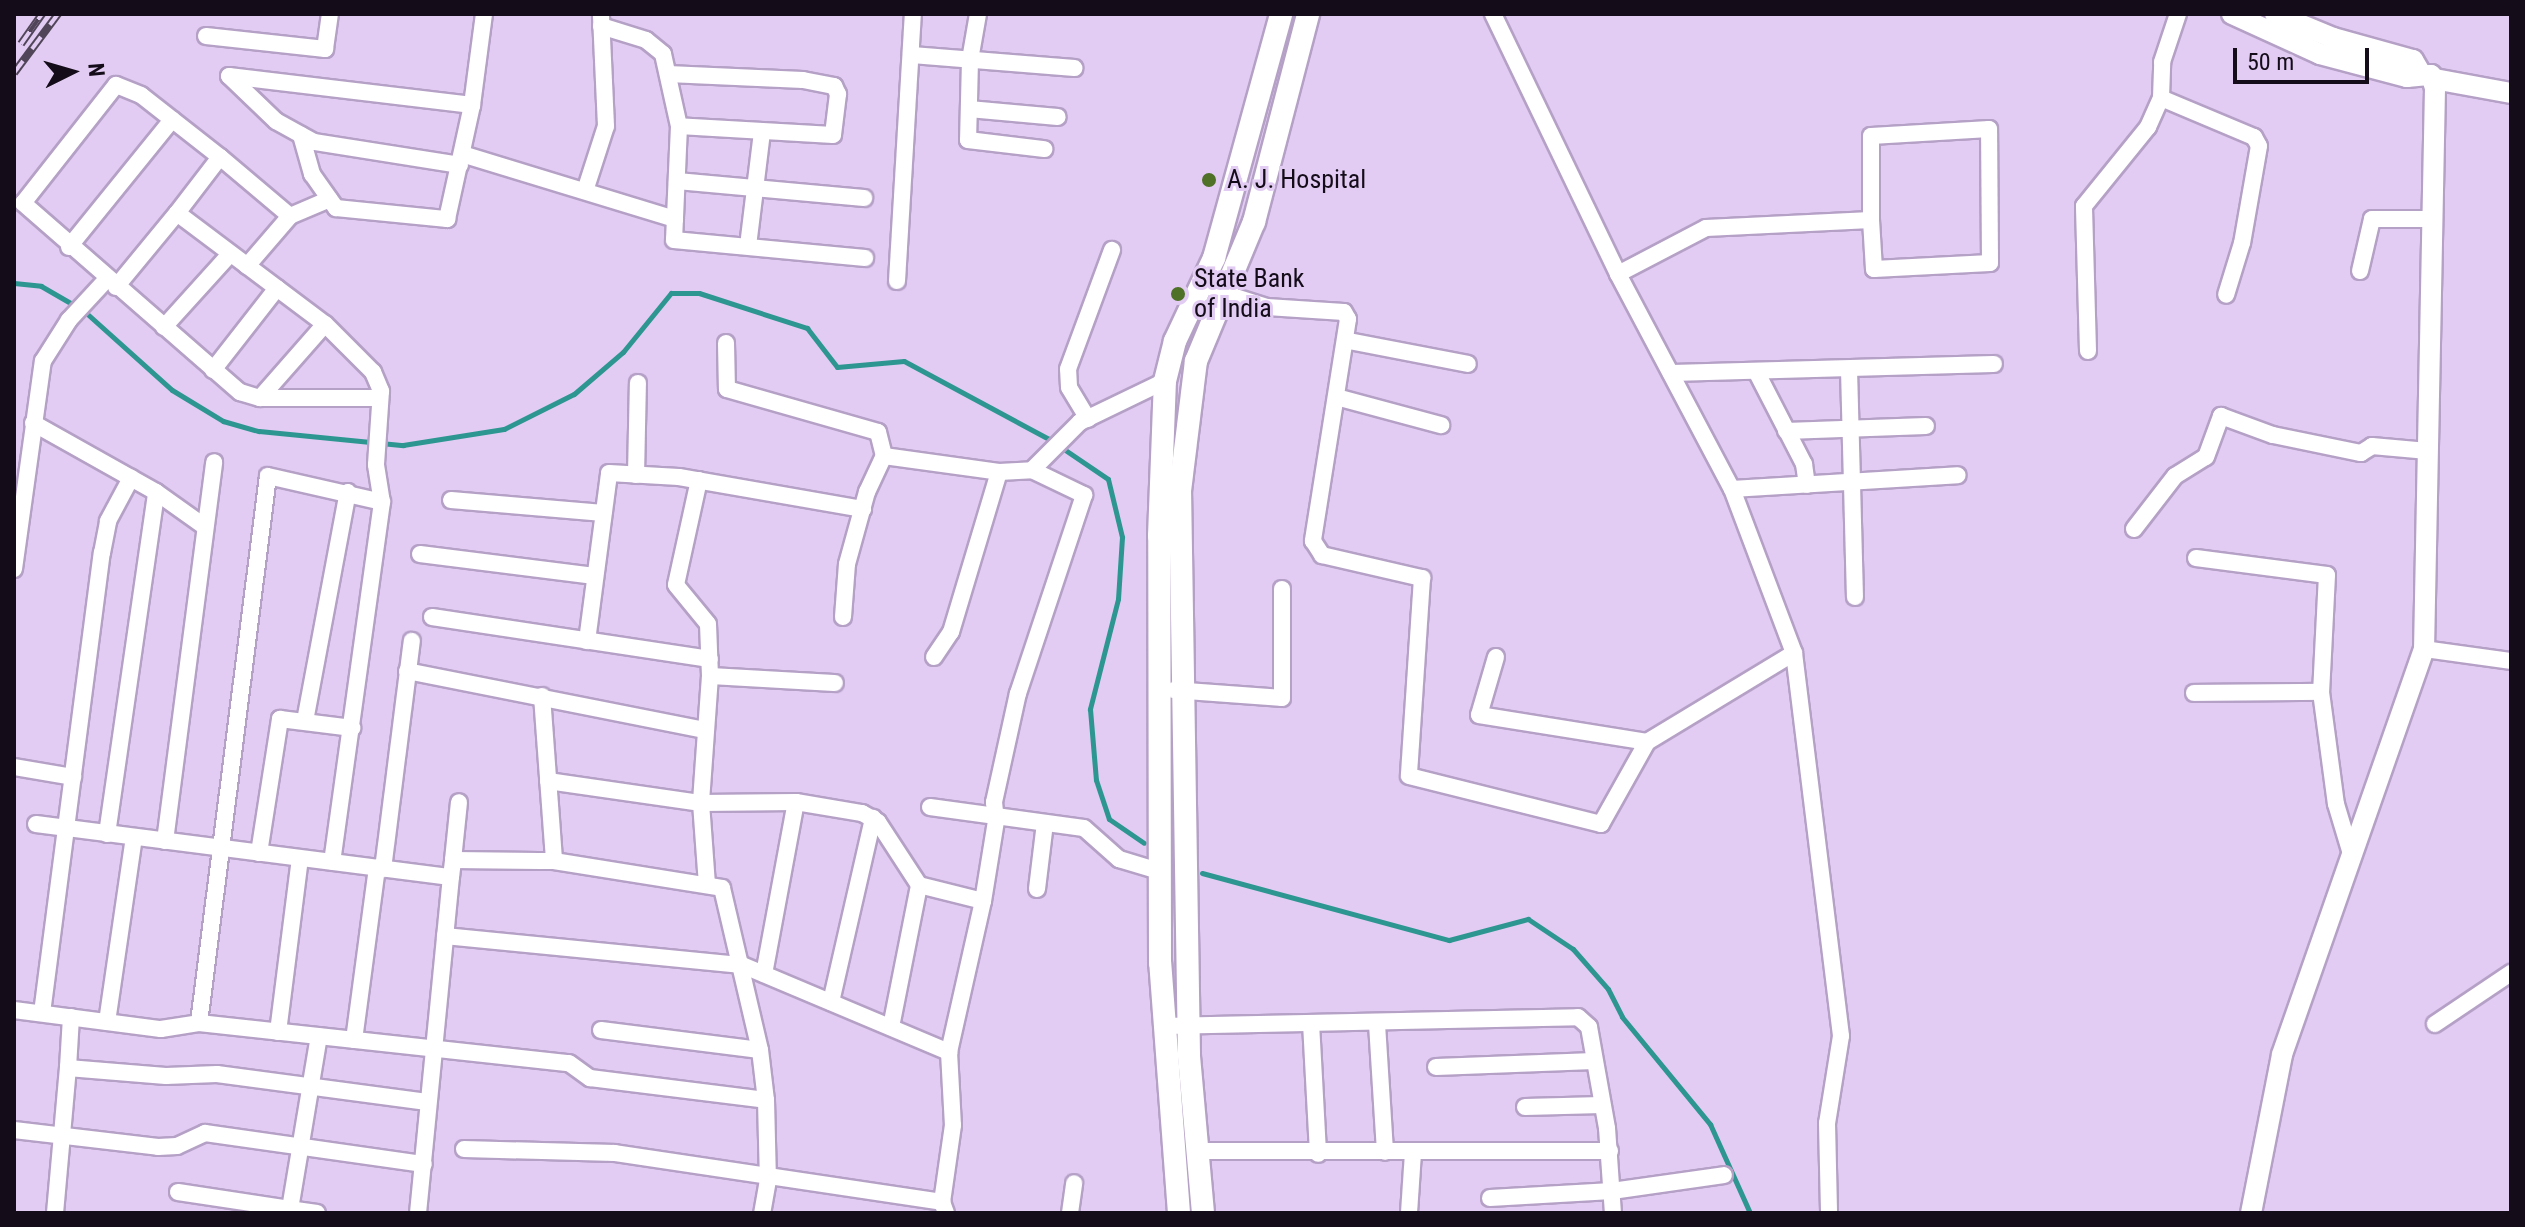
<!DOCTYPE html>
<html>
<head>
<meta charset="utf-8">
<style>
	body { margin:0 }
	#map { position:relative; width:2525px; height:1227px; overflow:hidden; background:#e2ccf3; font-family:"Roboto Condensed",sans-serif }
	div>[style] { position:absolute }
	[style*='--x'] { left:calc(var(--x)*1px); top:calc(var(--y)*1px); width:calc(var(--w)*1px); rotate:calc(var(--a)*1deg) }
	.stream>* { height:5px; margin:-2.5px; padding:0 2.5px; transform-origin:2.5px; border-radius:2.5px; background:#2d9691 }
	.roads { filter:drop-shadow(2px 0 #b5a0c6) drop-shadow(-2px 0 #b5a0c6) drop-shadow(0 2px #b5a0c6) drop-shadow(0 -2px #b5a0c6) }
	.minor>* { height:16px; margin:-8px; padding:0 8px; transform-origin:8px; border-radius:8px; background:#fff }
	.tertiary>* { height:20px; margin:-10px; padding:0 10px; transform-origin:10px; border-radius:10px; background:#fff }
	.secondary>* { height:22px; margin:-11px; padding:0 11px; transform-origin:11px; border-radius:11px; background:#fff }
	.rail>* { height:8px; margin-top:-4px; transform-origin:0; background:repeating-linear-gradient(90deg,#e2ccf3 0 15px,#514559 0 30px); box-sizing:border-box; border-block:2px solid #514559 }
	.dots>* { width:22px; height:22px; translate:-50% -50%; box-sizing:border-box; border:4px solid #e2ccf3; border-radius:50% }
	span { translate:-50% -50%; white-space:nowrap; text-align:center; line-height:1.15; -webkit-text-stroke:6px #e2ccf3; paint-order:stroke }
	.poi-label { font-size:26px; color:#140c19 }
	.left { translate:0 -50%; text-align:left }
	.frame { position:absolute; inset:0; border:16px solid #140c19; pointer-events:none }
	.north { position:absolute; left:32px; top:32px; width:80px; height:80px; -webkit-text-stroke:6px #e2ccf3; paint-order:stroke; rotate:85deg; font-size:22px; font-weight:700; line-height:32px; text-align:center; color:#140c19 }
	.north::after { content:''; display:block; margin:auto; width:28px; height:36px; background:#140c19; clip-path:polygon(50% 0,100% 100%,50% 72%,0 100%) }
	.scale { position:absolute; left:2233px; top:48px; width:136px; height:36px; box-sizing:border-box; border:4px solid #140c19; border-top:0; padding-left:10px; font-size:24px; line-height:28px; white-space:nowrap; color:#140c19; -webkit-text-stroke:6px #e2ccf3; paint-order:stroke }
</style>
</head>
<body>
<div id="map">
	<div class="stream">
		<i style="--x:14;--y:283;--w:27;--a:6"></i>
		<i style="--x:41;--y:286;--w:39;--a:30"></i>
		<i style="--x:84;--y:311;--w:118;--a:41.9"></i>
		<i style="--x:172;--y:390;--w:60;--a:31.3"></i>
		<i style="--x:223;--y:421;--w:37;--a:16"></i>
		<i style="--x:259;--y:431;--w:145;--a:5.6"></i>
		<i style="--x:403;--y:445;--w:102;--a:-9"></i>
		<i style="--x:504;--y:429;--w:78;--a:-26.6"></i>
		<i style="--x:574;--y:394;--w:65;--a:-40.6"></i>
		<i style="--x:623;--y:352;--w:76;--a:-50.9"></i>
		<i style="--x:671;--y:293;--w:28;--a:0"></i>
		<i style="--x:699;--y:293;--w:114;--a:18"></i>
		<i style="--x:807;--y:328;--w:49;--a:52.4"></i>
		<i style="--x:837;--y:367;--w:67;--a:-5.1"></i>
		<i style="--x:904;--y:361;--w:165;--a:28.3"></i>
		<i style="--x:1049;--y:439;--w:71;--a:34.1"></i>
		<i style="--x:1108;--y:479;--w:60;--a:76.4"></i>
		<i style="--x:1122;--y:537;--w:62;--a:93.7"></i>
		<i style="--x:1118;--y:599;--w:114;--a:104.3"></i>
		<i style="--x:1090;--y:709;--w:71;--a:85.2"></i>
		<i style="--x:1096;--y:780;--w:41;--a:71.6"></i>
		<i style="--x:1109;--y:819;--w:42;--a:34.4"></i>
		<i style="--x:1202;--y:873;--w:256;--a:15.2"></i>
		<i style="--x:1449;--y:940;--w:82;--a:-14.9"></i>
		<i style="--x:1528;--y:919;--w:54;--a:33.7"></i>
		<i style="--x:1573;--y:949;--w:53;--a:48.8"></i>
		<i style="--x:1608;--y:989;--w:31;--a:63"></i>
		<i style="--x:1622;--y:1017;--w:139;--a:50.6"></i>
		<i style="--x:1710;--y:1124;--w:98;--a:65.8"></i>
	</div>
	<div class="roads">
		<div class="minor">
			<i style="--x:978;--y:14;--w:47;--a:99.9"></i>
			<i style="--x:970;--y:60;--w:80;--a:91.4"></i>
			<i style="--x:968;--y:140;--w:77;--a:6.8"></i>
			<i style="--x:1493;--y:14;--w:288;--a:64.3"></i>
			<i style="--x:1618;--y:274;--w:243;--a:62.1"></i>
			<i style="--x:1732;--y:489;--w:175;--a:69.3"></i>
			<i style="--x:1794;--y:653;--w:386;--a:83"></i>
			<i style="--x:1841;--y:1036;--w:88;--a:99.1"></i>
			<i style="--x:1827;--y:1123;--w:90;--a:88.7"></i>
			<i style="--x:601;--y:26;--w:47;--a:17.3"></i>
			<i style="--x:646;--y:40;--w:22;--a:39"></i>
			<i style="--x:663;--y:54;--w:74;--a:77.5"></i>
			<i style="--x:679;--y:126;--w:114;--a:92.5"></i>
			<i style="--x:674;--y:240;--w:192;--a:5.4"></i>
			<i style="--x:206;--y:36;--w:120;--a:6.2"></i>
			<i style="--x:325;--y:49;--w:35;--a:-82"></i>
			<i style="--x:912;--y:55;--w:163;--a:4.6"></i>
			<i style="--x:668;--y:74;--w:135;--a:2.5"></i>
			<i style="--x:803;--y:80;--w:32;--a:11"></i>
			<i style="--x:834;--y:86;--w:9;--a:63"></i>
			<i style="--x:838;--y:94;--w:41;--a:97"></i>
			<i style="--x:833;--y:135;--w:154;--a:-176.7"></i>
			<i style="--x:2161;--y:98;--w:101;--a:22.8"></i>
			<i style="--x:2254;--y:137;--w:10;--a:61"></i>
			<i style="--x:2259;--y:146;--w:98;--a:99.9"></i>
			<i style="--x:2242;--y:243;--w:54;--a:107.1"></i>
			<i style="--x:969;--y:109;--w:89;--a:5.1"></i>
			<i style="--x:301;--y:135;--w:41;--a:74.2"></i>
			<i style="--x:312;--y:174;--w:42;--a:54.8"></i>
			<i style="--x:336;--y:208;--w:112;--a:5.7"></i>
			<i style="--x:447;--y:219;--w:117;--a:-77.6"></i>
			<i style="--x:472;--y:105;--w:92;--a:-82.5"></i>
			<i style="--x:462;--y:154;--w:223;--a:17"></i>
			<i style="--x:220;--y:157;--w:100;--a:-141.9"></i>
			<i style="--x:141;--y:95;--w:27;--a:-158"></i>
			<i style="--x:116;--y:85;--w:150;--a:128.2"></i>
			<i style="--x:23;--y:203;--w:288;--a:41.1"></i>
			<i style="--x:240;--y:392;--w:21;--a:17"></i>
			<i style="--x:260;--y:398;--w:120;--a:0"></i>
			<i style="--x:460;--y:165;--w:148;--a:-171"></i>
			<i style="--x:314;--y:142;--w:43;--a:-151.1"></i>
			<i style="--x:276;--y:121;--w:65;--a:-136.2"></i>
			<i style="--x:229;--y:76;--w:245;--a:6.8"></i>
			<i style="--x:677;--y:181;--w:188;--a:5.2"></i>
			<i style="--x:585;--y:191;--w:68;--a:-72.1"></i>
			<i style="--x:606;--y:126;--w:112;--a:-92.6"></i>
			<i style="--x:290;--y:216;--w:92;--a:-139.9"></i>
			<i style="--x:220;--y:157;--w:71;--a:127.5"></i>
			<i style="--x:177;--y:213;--w:185;--a:36.9"></i>
			<i style="--x:325;--y:324;--w:68;--a:45"></i>
			<i style="--x:373;--y:372;--w:21;--a:67"></i>
			<i style="--x:381;--y:391;--w:74;--a:93.9"></i>
			<i style="--x:376;--y:465;--w:37;--a:81"></i>
			<i style="--x:382;--y:502;--w:363;--a:97.9"></i>
			<i style="--x:748;--y:246;--w:115;--a:-83"></i>
			<i style="--x:69;--y:247;--w:164;--a:-51"></i>
			<i style="--x:247;--y:266;--w:66;--a:-49.3"></i>
			<i style="--x:290;--y:216;--w:43;--a:-23"></i>
			<i style="--x:2360;--y:271;--w:53;--a:-77"></i>
			<i style="--x:2372;--y:219;--w:61;--a:0"></i>
			<i style="--x:1618;--y:274;--w:99;--a:-27.6"></i>
			<i style="--x:1706;--y:228;--w:165;--a:-2.8"></i>
			<i style="--x:1871;--y:220;--w:49;--a:86.5"></i>
			<i style="--x:1874;--y:269;--w:116;--a:-3"></i>
			<i style="--x:1990;--y:263;--w:134;--a:-90.4"></i>
			<i style="--x:1989;--y:129;--w:118;--a:176.6"></i>
			<i style="--x:1871;--y:136;--w:84;--a:90"></i>
			<i style="--x:897;--y:281;--w:267;--a:-86.6"></i>
			<i style="--x:116;--y:287;--w:96;--a:-50.5"></i>
			<i style="--x:1216;--y:291;--w:53;--a:17.4"></i>
			<i style="--x:1267;--y:307;--w:77;--a:3.7"></i>
			<i style="--x:1344;--y:312;--w:8;--a:60"></i>
			<i style="--x:1348;--y:319;--w:225;--a:99"></i>
			<i style="--x:1313;--y:541;--w:17;--a:57"></i>
			<i style="--x:1322;--y:555;--w:103;--a:13"></i>
			<i style="--x:1422;--y:578;--w:198;--a:93.8"></i>
			<i style="--x:1409;--y:776;--w:198;--a:14"></i>
			<i style="--x:1601;--y:824;--w:94;--a:-60.7"></i>
			<i style="--x:1647;--y:742;--w:172;--a:-31.2"></i>
			<i style="--x:164;--y:327;--w:97;--a:-47.9"></i>
			<i style="--x:1349;--y:341;--w:121;--a:10.9"></i>
			<i style="--x:726;--y:343;--w:46;--a:88.8"></i>
			<i style="--x:727;--y:389;--w:157;--a:15.9"></i>
			<i style="--x:878;--y:432;--w:25;--a:76"></i>
			<i style="--x:2088;--y:351;--w:145;--a:-91.6"></i>
			<i style="--x:2084;--y:206;--w:102;--a:-51"></i>
			<i style="--x:2148;--y:127;--w:32;--a:-66"></i>
			<i style="--x:2161;--y:98;--w:36;--a:-88"></i>
			<i style="--x:2162;--y:62;--w:51;--a:-71.6"></i>
			<i style="--x:1849;--y:369;--w:228;--a:88.5"></i>
			<i style="--x:213;--y:370;--w:104;--a:-52"></i>
			<i style="--x:1756;--y:371;--w:105;--a:62.7"></i>
			<i style="--x:1804;--y:464;--w:21;--a:82"></i>
			<i style="--x:1671;--y:373;--w:323;--a:-1.6"></i>
			<i style="--x:260;--y:398;--w:98;--a:-48.7"></i>
			<i style="--x:1340;--y:398;--w:105;--a:15"></i>
			<i style="--x:1088;--y:419;--w:37;--a:-121"></i>
			<i style="--x:1069;--y:387;--w:18;--a:-93"></i>
			<i style="--x:1068;--y:369;--w:127;--a:-69.7"></i>
			<i style="--x:33;--y:423;--w:141;--a:29.3"></i>
			<i style="--x:156;--y:492;--w:60;--a:35.5"></i>
			<i style="--x:1786;--y:431;--w:140;--a:-2"></i>
			<i style="--x:1032;--y:470;--w:68;--a:-45"></i>
			<i style="--x:1080;--y:422;--w:94;--a:-25.8"></i>
			<i style="--x:636;--y:475;--w:92;--a:-88.8"></i>
			<i style="--x:699;--y:480;--w:107;--a:102.4"></i>
			<i style="--x:676;--y:585;--w:50;--a:50.6"></i>
			<i style="--x:708;--y:624;--w:52;--a:87.8"></i>
			<i style="--x:710;--y:676;--w:127;--a:94.1"></i>
			<i style="--x:701;--y:803;--w:81;--a:85.8"></i>
			<i style="--x:1732;--y:489;--w:226;--a:-3.5"></i>
			<i style="--x:451;--y:500;--w:153;--a:4.9"></i>
			<i style="--x:2134;--y:529;--w:67;--a:-52.3"></i>
			<i style="--x:2175;--y:476;--w:36;--a:-32"></i>
			<i style="--x:2206;--y:457;--w:44;--a:-69.9"></i>
			<i style="--x:2221;--y:416;--w:55;--a:20.1"></i>
			<i style="--x:2273;--y:435;--w:90;--a:11.6"></i>
			<i style="--x:2361;--y:453;--w:13;--a:-32"></i>
			<i style="--x:2372;--y:446;--w:56;--a:5.1"></i>
			<i style="--x:420;--y:554;--w:176;--a:7.2"></i>
			<i style="--x:2196;--y:558;--w:132;--a:7.4"></i>
			<i style="--x:2327;--y:575;--w:117;--a:92.9"></i>
			<i style="--x:2321;--y:692;--w:113;--a:82.4"></i>
			<i style="--x:2336;--y:804;--w:52;--a:73.3"></i>
			<i style="--x:14;--y:569;--w:210;--a:-82.1"></i>
			<i style="--x:43;--y:361;--w:49;--a:-57.6"></i>
			<i style="--x:69;--y:320;--w:56;--a:-47.2"></i>
			<i style="--x:432;--y:617;--w:281;--a:8.6"></i>
			<i style="--x:843;--y:617;--w:53;--a:-85.7"></i>
			<i style="--x:847;--y:564;--w:75;--a:-74.5"></i>
			<i style="--x:867;--y:492;--w:40;--a:-65"></i>
			<i style="--x:884;--y:456;--w:116;--a:7.9"></i>
			<i style="--x:999;--y:472;--w:33;--a:-3"></i>
			<i style="--x:1032;--y:470;--w:58;--a:25.7"></i>
			<i style="--x:1084;--y:495;--w:209;--a:108.4"></i>
			<i style="--x:1018;--y:693;--w:112;--a:102.4"></i>
			<i style="--x:994;--y:802;--w:19;--a:84"></i>
			<i style="--x:996;--y:821;--w:81;--a:99.2"></i>
			<i style="--x:983;--y:901;--w:155;--a:102.7"></i>
			<i style="--x:949;--y:1052;--w:73;--a:86.9"></i>
			<i style="--x:953;--y:1125;--w:78;--a:98.1"></i>
			<i style="--x:942;--y:1202;--w:12;--a:70"></i>
			<i style="--x:587;--y:641;--w:169;--a:-82.5"></i>
			<i style="--x:609;--y:473;--w:70;--a:3.3"></i>
			<i style="--x:679;--y:477;--w:187;--a:9.9"></i>
			<i style="--x:2424;--y:649;--w:88;--a:7.9"></i>
			<i style="--x:934;--y:657;--w:30;--a:-56"></i>
			<i style="--x:951;--y:632;--w:167;--a:-73.3"></i>
			<i style="--x:1496;--y:657;--w:60;--a:106.3"></i>
			<i style="--x:1479;--y:715;--w:170;--a:9.1"></i>
			<i style="--x:407;--y:671;--w:304;--a:11.2"></i>
			<i style="--x:710;--y:676;--w:125;--a:3.2"></i>
			<i style="--x:1174;--y:690;--w:108;--a:4.2"></i>
			<i style="--x:1282;--y:698;--w:109;--a:-90"></i>
			<i style="--x:2194;--y:693;--w:127;--a:-0.5"></i>
			<i style="--x:542;--y:696;--w:165;--a:85.8"></i>
			<i style="--x:305;--y:721;--w:233;--a:-79.4"></i>
			<i style="--x:14;--y:767;--w:60;--a:9.6"></i>
			<i style="--x:548;--y:781;--w:155;--a:8.2"></i>
			<i style="--x:701;--y:803;--w:95;--a:-0.6"></i>
			<i style="--x:796;--y:802;--w:67;--a:9.5"></i>
			<i style="--x:862;--y:813;--w:18;--a:29"></i>
			<i style="--x:878;--y:822;--w:75;--a:56.9"></i>
			<i style="--x:919;--y:885;--w:66;--a:14"></i>
			<i style="--x:930;--y:807;--w:155;--a:7.8"></i>
			<i style="--x:1084;--y:828;--w:47;--a:41.5"></i>
			<i style="--x:1119;--y:859;--w:42;--a:16.7"></i>
			<i style="--x:36;--y:824;--w:418;--a:7.3"></i>
			<i style="--x:451;--y:877;--w:17;--a:-83"></i>
			<i style="--x:453;--y:860;--w:101;--a:0.6"></i>
			<i style="--x:554;--y:861;--w:170;--a:9.1"></i>
			<i style="--x:722;--y:888;--w:166;--a:76.8"></i>
			<i style="--x:760;--y:1050;--w:50;--a:83.2"></i>
			<i style="--x:766;--y:1100;--w:80;--a:88.6"></i>
			<i style="--x:768;--y:1180;--w:34;--a:100"></i>
			<i style="--x:107;--y:834;--w:345;--a:-81.8"></i>
			<i style="--x:165;--y:841;--w:382;--a:-82.6"></i>
			<i style="--x:259;--y:853;--w:136;--a:-81.1"></i>
			<i style="--x:280;--y:719;--w:73;--a:7.1"></i>
			<i style="--x:453;--y:860;--w:58;--a:-84.1"></i>
			<i style="--x:383;--y:869;--w:230;--a:-82.8"></i>
			<i style="--x:1037;--y:889;--w:66;--a:-83.1"></i>
			<i style="--x:445;--y:936;--w:298;--a:5.6"></i>
			<i style="--x:742;--y:965;--w:225;--a:22.8"></i>
			<i style="--x:764;--y:974;--w:175;--a:-79.5"></i>
			<i style="--x:831;--y:1002;--w:189;--a:-77.1"></i>
			<i style="--x:14;--y:1010;--w:148;--a:7.4"></i>
			<i style="--x:161;--y:1029;--w:38;--a:-9"></i>
			<i style="--x:199;--y:1023;--w:372;--a:6.2"></i>
			<i style="--x:569;--y:1063;--w:26;--a:36"></i>
			<i style="--x:590;--y:1078;--w:177;--a:7.1"></i>
			<i style="--x:42;--y:1013;--w:464;--a:-82.6"></i>
			<i style="--x:102;--y:553;--w:33;--a:-79"></i>
			<i style="--x:108;--y:521;--w:49;--a:-61.9"></i>
			<i style="--x:71;--y:1017;--w:51;--a:93.4"></i>
			<i style="--x:68;--y:1068;--w:98;--a:4.7"></i>
			<i style="--x:166;--y:1076;--w:51;--a:-2.2"></i>
			<i style="--x:217;--y:1074;--w:212;--a:7.6"></i>
			<i style="--x:107;--y:1022;--w:187;--a:-81.7"></i>
			<i style="--x:199;--y:1023;--w:551;--a:-82.81"></i>
			<i style="--x:268;--y:476;--w:117;--a:12.8"></i>
			<i style="--x:1311;--y:1023;--w:131;--a:86.9"></i>
			<i style="--x:1377;--y:1024;--w:128;--a:86.4"></i>
			<i style="--x:2435;--y:1024;--w:92;--a:-33.9"></i>
			<i style="--x:1164;--y:1026;--w:414;--a:-1.2"></i>
			<i style="--x:1578;--y:1017;--w:15;--a:42"></i>
			<i style="--x:1589;--y:1027;--w:103;--a:79.9"></i>
			<i style="--x:1607;--y:1128;--w:85;--a:86"></i>
			<i style="--x:891;--y:1027;--w:145;--a:-78.8"></i>
			<i style="--x:601;--y:1030;--w:160;--a:7.2"></i>
			<i style="--x:278;--y:1032;--w:175;--a:-82.8"></i>
			<i style="--x:354;--y:1040;--w:174;--a:-82.4"></i>
			<i style="--x:1436;--y:1067;--w:158;--a:-2.2"></i>
			<i style="--x:1525;--y:1107;--w:77;--a:-1.5"></i>
			<i style="--x:14;--y:1130;--w:145;--a:6.7"></i>
			<i style="--x:158;--y:1147;--w:19;--a:-3"></i>
			<i style="--x:177;--y:1146;--w:31;--a:-25"></i>
			<i style="--x:205;--y:1133;--w:221;--a:8.1"></i>
			<i style="--x:464;--y:1149;--w:151;--a:1.5"></i>
			<i style="--x:615;--y:1153;--w:331;--a:8.5"></i>
			<i style="--x:1198;--y:1151;--w:412;--a:0"></i>
			<i style="--x:178;--y:1192;--w:113;--a:8.6"></i>
			<i style="--x:1490;--y:1198;--w:122;--a:-3.3"></i>
			<i style="--x:1612;--y:1191;--w:113;--a:-8.1"></i>
			<i style="--x:55;--y:1213;--w:146;--a:-84.9"></i>
			<i style="--x:317;--y:1213;--w:27;--a:-172"></i>
			<i style="--x:290;--y:1209;--w:175;--a:-80.5"></i>
			<i style="--x:418;--y:1213;--w:338;--a:-84.4"></i>
			<i style="--x:1070;--y:1213;--w:30;--a:-82"></i>
			<i style="--x:1409;--y:1213;--w:60;--a:-86.2"></i>
		</div>
		<div class="tertiary">
			<i style="--x:2232;--y:14;--w:97;--a:24.4"></i>
			<i style="--x:2320;--y:54;--w:90;--a:14.8"></i>
			<i style="--x:2407;--y:77;--w:24;--a:-5"></i>
			<i style="--x:2431;--y:75;--w:14;--a:73"></i>
			<i style="--x:2435;--y:88;--w:561;--a:91.12"></i>
			<i style="--x:2424;--y:649;--w:430;--a:109.3"></i>
			<i style="--x:2282;--y:1055;--w:161;--a:101.1"></i>
			<i style="--x:2275;--y:14;--w:63;--a:22.5"></i>
			<i style="--x:2333;--y:38;--w:83;--a:15.4"></i>
			<i style="--x:2413;--y:60;--w:14;--a:60"></i>
			<i style="--x:2434;--y:79;--w:78;--a:10.3"></i>
		</div>
		<div class="secondary">
			<i style="--x:1179;--y:1213;--w:251;--a:-94.3"></i>
			<i style="--x:1160;--y:963;--w:427;--a:-90.1"></i>
			<i style="--x:1159;--y:536;--w:155;--a:-87.8"></i>
			<i style="--x:1165;--y:381;--w:41;--a:-76"></i>
			<i style="--x:1175;--y:341;--w:92;--a:-64.8"></i>
			<i style="--x:1214;--y:258;--w:253;--a:-74.6"></i>
			<i style="--x:1203;--y:1213;--w:159;--a:-95.1"></i>
			<i style="--x:1189;--y:1055;--w:564;--a:-90.91"></i>
			<i style="--x:1180;--y:491;--w:131;--a:-83"></i>
			<i style="--x:1196;--y:361;--w:151;--a:-67.4"></i>
			<i style="--x:1254;--y:222;--w:215;--a:-75.4"></i>
		</div>
	</div>
	<div class="rail">
		<i style="--x:21;--y:44;--w:37;--a:-55"></i>
		<i style="--x:14;--y:73;--w:74;--a:-53.3"></i>
	</div>
	<div class="dots">
		<i style="left:1209px;top:180px;background:#4f7027"></i>
		<i style="left:1178px;top:294px;background:#4f7027"></i>
	</div>
	<div class="poi-label">
		<span class="left" style="left:1227px;top:180px">A. J. Hospital</span>
		<span class="left" style="left:1194px;top:294px">State Bank<br>of India</span>
	</div>
	<div class="frame"></div>
	<div class="north">N</div>
	<div class="scale">50 m</div>
</div>
</body>
</html>
